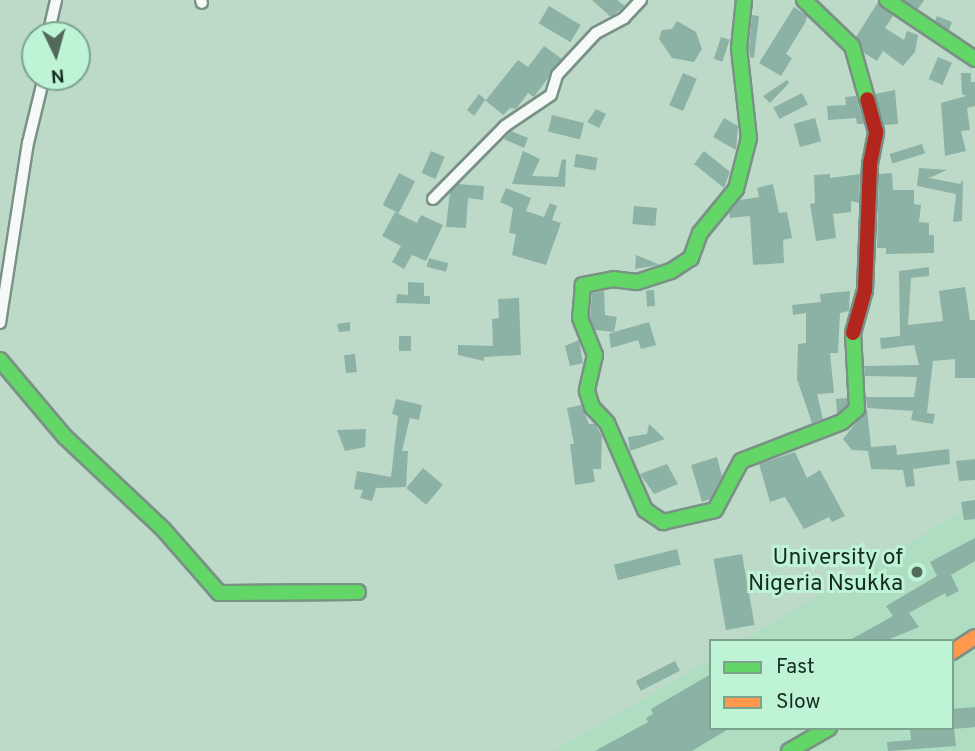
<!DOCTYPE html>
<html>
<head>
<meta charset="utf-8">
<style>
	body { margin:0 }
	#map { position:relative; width:975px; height:751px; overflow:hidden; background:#bddac9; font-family:Overpass,sans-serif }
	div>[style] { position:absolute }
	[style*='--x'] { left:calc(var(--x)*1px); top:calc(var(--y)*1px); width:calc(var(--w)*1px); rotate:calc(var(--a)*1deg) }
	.built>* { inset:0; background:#aeddc2 }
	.building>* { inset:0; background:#8cb2a6; transform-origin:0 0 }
	.roads { filter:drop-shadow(2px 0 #7a9185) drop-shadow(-2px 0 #7a9185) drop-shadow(0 2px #7a9185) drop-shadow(0 -2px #7a9185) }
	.street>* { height:10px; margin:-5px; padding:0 5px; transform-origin:5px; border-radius:5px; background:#f5f9f7 }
	.fast>* { height:14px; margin:-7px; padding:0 7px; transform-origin:7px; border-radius:7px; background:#63d668 }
	.slow>* { height:14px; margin:-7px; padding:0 7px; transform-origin:7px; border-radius:7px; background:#ff974d }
	.jam>* { height:14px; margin:-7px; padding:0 7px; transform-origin:7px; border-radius:7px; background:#b3261e }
	.dots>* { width:19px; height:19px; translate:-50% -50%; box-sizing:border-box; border:4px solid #bef4d5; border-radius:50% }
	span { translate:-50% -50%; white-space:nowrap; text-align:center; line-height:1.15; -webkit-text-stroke:6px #bef4d5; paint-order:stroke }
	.poi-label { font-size:23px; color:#182d22 }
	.right { translate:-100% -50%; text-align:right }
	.legend { position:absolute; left:709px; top:639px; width:245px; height:91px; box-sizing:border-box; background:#bef4d5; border:2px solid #7ca48d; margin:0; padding:9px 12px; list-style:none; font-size:21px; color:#182d22 }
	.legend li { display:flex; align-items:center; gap:14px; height:35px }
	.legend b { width:35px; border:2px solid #7ca48d }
	.north { position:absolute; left:21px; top:21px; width:70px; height:70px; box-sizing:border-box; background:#bef4d5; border:2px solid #7ca48d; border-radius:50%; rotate:175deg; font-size:19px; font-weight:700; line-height:28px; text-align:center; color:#182d22 }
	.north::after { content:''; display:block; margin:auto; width:24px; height:32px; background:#526a5c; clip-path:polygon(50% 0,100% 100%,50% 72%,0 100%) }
</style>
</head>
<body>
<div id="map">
	<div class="built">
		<i style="clip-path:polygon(975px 504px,975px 751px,554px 751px,711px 659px,711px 728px,952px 728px,952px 641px,741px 641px)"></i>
	</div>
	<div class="building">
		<i style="clip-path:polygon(592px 0,617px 0,625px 6px,611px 17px)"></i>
		<i style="clip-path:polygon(904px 0,924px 0,918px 9px)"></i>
		<i style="clip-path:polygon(878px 2px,893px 16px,885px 28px,904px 40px,907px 31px,918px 35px,915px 52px,903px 66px,883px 51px,877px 61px,864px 53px,856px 37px)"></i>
		<i style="left:549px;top:6px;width:37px;height:20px;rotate:31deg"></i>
		<i style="clip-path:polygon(794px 7px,807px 16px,805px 23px,786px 54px,792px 58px,781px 76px,759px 63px)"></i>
		<i style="clip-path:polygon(752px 15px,759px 16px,754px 58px,750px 57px,749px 48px)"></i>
		<i style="clip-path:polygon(937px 16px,952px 22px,949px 30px,935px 21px)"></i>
		<i style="clip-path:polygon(677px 21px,696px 32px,702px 49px,694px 62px,672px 58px,659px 39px,662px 30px,672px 29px)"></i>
		<i style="left:721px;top:37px;width:9px;height:23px;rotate:18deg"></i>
		<i style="clip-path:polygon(544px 46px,562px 59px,534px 97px,528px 93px,516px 109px,510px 108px,503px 115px,485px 100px,474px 116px,467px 110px,479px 94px,486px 100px,518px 60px,528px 67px)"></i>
		<i style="left:938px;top:57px;width:15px;height:24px;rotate:23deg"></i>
		<i style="left:683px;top:73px;width:15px;height:35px;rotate:23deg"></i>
		<i style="clip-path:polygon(961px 73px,971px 73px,971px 82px,975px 82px,975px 106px,967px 108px,970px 130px,961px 131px,966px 151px,945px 156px,941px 103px,966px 96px,962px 94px)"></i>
		<i style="clip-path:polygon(787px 80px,789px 83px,770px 103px,763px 96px)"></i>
		<i style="clip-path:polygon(895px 90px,898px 124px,884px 125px,875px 94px)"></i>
		<i style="left:802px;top:93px;width:13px;height:32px;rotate:63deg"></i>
		<i style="clip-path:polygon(856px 96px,864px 124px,857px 124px,856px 118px,828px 120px,827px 106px,846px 105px,845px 97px)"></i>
		<i style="clip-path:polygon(596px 109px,606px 114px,599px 128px,587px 122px)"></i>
		<i style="left:552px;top:115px;width:33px;height:17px;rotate:14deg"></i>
		<i style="clip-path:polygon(724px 118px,738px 126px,736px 150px,713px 137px)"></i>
		<i style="left:815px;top:118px;width:24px;height:22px;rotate:75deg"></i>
		<i style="clip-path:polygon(511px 131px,528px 138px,524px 148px,504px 139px)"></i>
		<i style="left:922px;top:144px;width:10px;height:34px;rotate:73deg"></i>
		<i style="left:431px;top:151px;width:15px;height:24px;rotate:23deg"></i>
		<i style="clip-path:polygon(523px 151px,540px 159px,532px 176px,558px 177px,562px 159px,566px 160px,565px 187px,512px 184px)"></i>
		<i style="clip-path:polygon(704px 151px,730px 172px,724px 188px,694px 164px)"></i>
		<i style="left:576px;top:154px;width:22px;height:13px;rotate:10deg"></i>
		<i style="clip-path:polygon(919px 168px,947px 170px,929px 178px,960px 184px,963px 180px,962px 221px,953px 222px,956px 194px,917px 186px)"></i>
		<i style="left:399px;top:173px;width:18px;height:36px;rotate:27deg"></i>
		<i style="clip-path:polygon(892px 173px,893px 190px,914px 190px,914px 204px,921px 205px,919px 222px,929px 223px,929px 235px,934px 235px,934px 253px,886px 254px,886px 248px,877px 248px,879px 174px)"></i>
		<i style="clip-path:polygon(830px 174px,830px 178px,860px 174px,859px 203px,851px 201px,851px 212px,833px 214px,836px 238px,816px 241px,810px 204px,815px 203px,814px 175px)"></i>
		<i style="clip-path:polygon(458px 184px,484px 186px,483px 200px,468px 198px,466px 228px,446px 227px,450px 192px)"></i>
		<i style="clip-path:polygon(773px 184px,779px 213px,787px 212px,792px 238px,783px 240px,784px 263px,753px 265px,750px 216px,730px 218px,729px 213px,740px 200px,759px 197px,757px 188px)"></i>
		<i style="clip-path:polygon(506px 188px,531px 198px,526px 211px,544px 217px,550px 203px,557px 206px,552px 220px,561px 223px,546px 265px,512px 255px,516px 234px,509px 233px,513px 208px,500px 202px)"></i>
		<i style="left:634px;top:206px;width:23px;height:18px;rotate:5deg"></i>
		<i style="clip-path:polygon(395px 212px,417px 223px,421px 215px,443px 225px,426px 261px,412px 255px,404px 269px,392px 262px,401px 246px,382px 236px)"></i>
		<i style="clip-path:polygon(636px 255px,658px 264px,658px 265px,635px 269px)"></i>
		<i style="left:429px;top:258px;width:20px;height:9px;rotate:15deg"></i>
		<i style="clip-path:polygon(929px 267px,929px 276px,911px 278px,908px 325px,943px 321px,939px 291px,965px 287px,970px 320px,975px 320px,975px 378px,955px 378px,955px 359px,933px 361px,927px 413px,935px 414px,933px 424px,911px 420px,913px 411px,867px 408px,866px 397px,914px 397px,917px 377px,865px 376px,864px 366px,919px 365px,914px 345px,881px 349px,880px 338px,900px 336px,899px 271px)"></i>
		<i style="clip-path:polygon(408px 282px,424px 283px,424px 296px,430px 296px,430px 304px,396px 303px,397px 294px,408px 295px)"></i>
		<i style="left:654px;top:290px;width:16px;height:8px;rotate:86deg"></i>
		<i style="clip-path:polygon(604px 291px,605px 315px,617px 317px,614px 332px,649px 322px,656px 345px,641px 349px,638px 340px,611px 348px,609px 334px,614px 332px,595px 330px,590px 318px,592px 293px)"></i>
		<i style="clip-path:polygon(850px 291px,849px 311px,840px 313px,838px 353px,830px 353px,834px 393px,817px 394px,823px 419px,812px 423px,797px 379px,798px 344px,806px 343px,806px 313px,793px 315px,792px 305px,821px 302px,820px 294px)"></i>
		<i style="clip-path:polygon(519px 298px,521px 355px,484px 357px,484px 361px,458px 355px,458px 345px,493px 346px,492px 319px,499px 318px,498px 299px)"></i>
		<i style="clip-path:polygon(350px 322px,350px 331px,339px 332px,337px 324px)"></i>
		<i style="left:399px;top:336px;width:12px;height:15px"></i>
		<i style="clip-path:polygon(579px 340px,583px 363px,570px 366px,565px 346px)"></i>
		<i style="left:355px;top:354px;width:18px;height:11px;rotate:84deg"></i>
		<i style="clip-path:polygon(847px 398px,847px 405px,837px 414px,836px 399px)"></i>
		<i style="clip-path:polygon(396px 399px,422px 405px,419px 420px,410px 418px,402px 451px,408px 451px,406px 487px,376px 488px,372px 501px,360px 498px,363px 490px,354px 489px,357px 471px,391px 477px,398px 416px,392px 414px)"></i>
		<i style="clip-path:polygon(581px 405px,589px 424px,595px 424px,602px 436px,601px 469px,593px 469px,595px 482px,575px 485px,570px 444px,574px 444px,567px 408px)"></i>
		<i style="clip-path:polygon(867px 409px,871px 447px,896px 445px,897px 455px,949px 449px,950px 464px,913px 469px,915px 486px,906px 487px,903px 470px,871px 469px,868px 451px,852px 450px,843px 439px)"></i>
		<i style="clip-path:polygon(649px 424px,665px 439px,630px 451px,628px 437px,647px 434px)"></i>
		<i style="clip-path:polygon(366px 429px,365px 447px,345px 451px,337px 430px)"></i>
		<i style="clip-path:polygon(795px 452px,807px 478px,820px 470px,845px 516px,832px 522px,829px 517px,804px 529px,785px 497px,770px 502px,759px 464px)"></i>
		<i style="clip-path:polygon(717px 457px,722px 476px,710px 499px,702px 502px,691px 465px)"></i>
		<i style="clip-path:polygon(975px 459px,975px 480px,959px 481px,956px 461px)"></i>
		<i style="clip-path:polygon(667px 464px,678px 484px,654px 494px,640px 474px)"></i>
		<i style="left:423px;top:468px;width:26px;height:26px;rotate:40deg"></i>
		<i style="clip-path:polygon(975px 500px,975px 519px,964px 520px,961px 502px)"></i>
		<i style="clip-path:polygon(975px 538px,975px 561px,951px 575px,959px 591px,947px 597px,945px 593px,909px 613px,919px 627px,885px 641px,848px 641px,893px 616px,886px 606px,937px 576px,930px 562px)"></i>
		<i style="left:677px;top:549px;width:16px;height:65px;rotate:76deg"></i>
		<i style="left:742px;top:554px;width:72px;height:29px;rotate:80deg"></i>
		<i style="left:675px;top:661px;width:11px;height:44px;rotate:63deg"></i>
		<i style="clip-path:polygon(711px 674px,711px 728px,730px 728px,692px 751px,595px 751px,648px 722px,646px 718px,653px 714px,651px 709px)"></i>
		<i style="clip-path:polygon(975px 707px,975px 727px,954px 729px,956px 746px,888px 751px,887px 742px,911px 740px,910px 728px,952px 728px,952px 709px)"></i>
	</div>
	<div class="roads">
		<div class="street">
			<i style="--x:201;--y:0;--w:3;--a:72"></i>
			<i style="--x:48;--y:35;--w:36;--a:-77"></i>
			<i style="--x:433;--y:199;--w:103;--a:-45.4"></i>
			<i style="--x:505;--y:126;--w:55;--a:-34"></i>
			<i style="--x:551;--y:95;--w:21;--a:-73"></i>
			<i style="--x:557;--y:75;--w:57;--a:-47.1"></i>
			<i style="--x:596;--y:33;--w:32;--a:-28"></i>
			<i style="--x:624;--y:18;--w:25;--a:-47"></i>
			<i style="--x:0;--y:323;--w:182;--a:-81.2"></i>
			<i style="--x:28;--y:143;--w:68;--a:-76.4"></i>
		</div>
		<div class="fast">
			<i style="--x:744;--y:0;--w:48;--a:95.9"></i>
			<i style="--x:739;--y:48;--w:91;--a:83.7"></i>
			<i style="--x:749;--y:138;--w:53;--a:104.3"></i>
			<i style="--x:736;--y:189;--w:57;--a:129.3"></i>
			<i style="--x:700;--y:233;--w:27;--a:110"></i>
			<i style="--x:691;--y:258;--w:24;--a:147"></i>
			<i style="--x:671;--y:271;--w:36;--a:162"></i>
			<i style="--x:637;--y:282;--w:23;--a:-173"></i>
			<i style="--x:614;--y:279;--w:32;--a:169"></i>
			<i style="--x:583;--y:285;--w:33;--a:95"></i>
			<i style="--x:580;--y:318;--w:40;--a:68"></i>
			<i style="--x:595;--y:355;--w:37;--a:103"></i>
			<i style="--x:587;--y:391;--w:17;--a:73"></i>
			<i style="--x:592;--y:407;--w:22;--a:47"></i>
			<i style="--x:607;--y:423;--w:95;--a:66.4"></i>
			<i style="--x:645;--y:510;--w:22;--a:34"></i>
			<i style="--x:663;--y:522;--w:53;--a:-13"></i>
			<i style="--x:715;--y:510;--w:55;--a:-62"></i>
			<i style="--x:741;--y:461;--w:108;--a:-21.1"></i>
			<i style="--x:842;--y:422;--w:20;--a:-41"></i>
			<i style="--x:857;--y:409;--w:76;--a:-93"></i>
			<i style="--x:804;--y:0;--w:66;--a:43.8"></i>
			<i style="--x:852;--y:46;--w:55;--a:74.2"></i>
			<i style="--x:887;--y:0;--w:106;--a:33.8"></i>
			<i style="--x:0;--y:360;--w:101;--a:49.8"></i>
			<i style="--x:65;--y:437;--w:134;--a:43.2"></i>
			<i style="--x:163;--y:529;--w:85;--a:48.8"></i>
			<i style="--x:219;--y:593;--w:139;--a:-0.4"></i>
			<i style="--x:789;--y:751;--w:46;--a:-29.9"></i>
		</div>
		<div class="slow">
			<i style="--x:952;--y:652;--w:27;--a:-33"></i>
		</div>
		<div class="jam">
			<i style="--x:853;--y:333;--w:45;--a:-74.4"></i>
			<i style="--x:865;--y:290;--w:126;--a:-87.7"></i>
			<i style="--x:870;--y:164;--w:33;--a:-79"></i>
			<i style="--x:876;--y:132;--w:34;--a:-105"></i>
		</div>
	</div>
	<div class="dots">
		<i style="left:917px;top:572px;background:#526a5c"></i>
	</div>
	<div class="poi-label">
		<span class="right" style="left:903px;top:572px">University of<br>Nigeria Nsukka</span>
	</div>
	<ul class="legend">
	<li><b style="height:9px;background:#63d668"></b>Fast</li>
	<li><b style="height:9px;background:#ff974d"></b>Slow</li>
	</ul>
	<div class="north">N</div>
</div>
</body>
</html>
